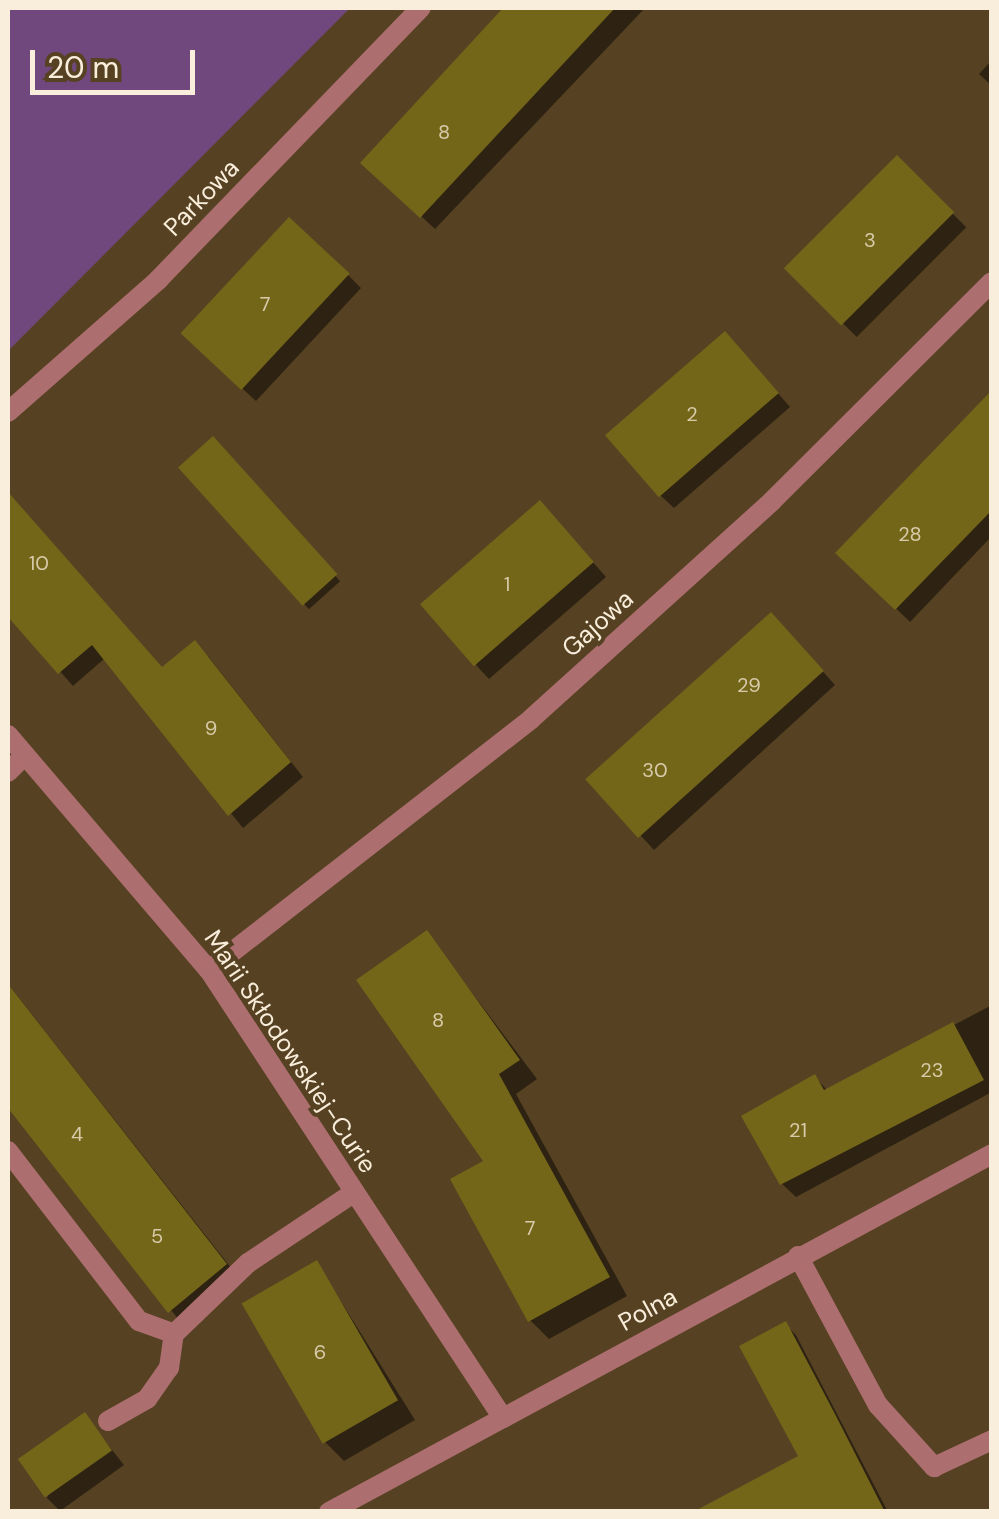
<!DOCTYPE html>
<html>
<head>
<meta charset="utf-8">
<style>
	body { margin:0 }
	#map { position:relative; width:999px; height:1519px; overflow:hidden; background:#564222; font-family:"DM Sans",sans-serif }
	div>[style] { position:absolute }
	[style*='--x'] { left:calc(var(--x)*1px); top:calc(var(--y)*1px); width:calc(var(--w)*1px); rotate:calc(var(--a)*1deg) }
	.green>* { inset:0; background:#71487d }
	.shadow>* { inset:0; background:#0007; transform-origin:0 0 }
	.building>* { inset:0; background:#746619; transform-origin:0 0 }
	.service>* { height:20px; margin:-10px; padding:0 10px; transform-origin:10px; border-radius:10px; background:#ad6e6f }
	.minor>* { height:20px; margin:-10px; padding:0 10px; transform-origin:10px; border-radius:10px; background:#ad6e6f }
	span { translate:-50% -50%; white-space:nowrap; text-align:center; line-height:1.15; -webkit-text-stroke:8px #564222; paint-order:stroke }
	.number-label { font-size:20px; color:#d8cbaa }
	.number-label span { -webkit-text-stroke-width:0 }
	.street-label { font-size:25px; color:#f9eddb }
	.frame { position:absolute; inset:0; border:10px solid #f9eddb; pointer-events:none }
	.scale { position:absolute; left:30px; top:50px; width:165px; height:45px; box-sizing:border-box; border:5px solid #f9eddb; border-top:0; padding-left:12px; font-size:30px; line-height:35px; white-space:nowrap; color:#f9eddb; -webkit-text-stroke:8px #564222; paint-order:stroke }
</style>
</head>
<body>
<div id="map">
	<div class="green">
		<i style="clip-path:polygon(8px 8px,350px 8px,8px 351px)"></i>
	</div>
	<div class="shadow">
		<i style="clip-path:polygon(510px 8px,645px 8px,435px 229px,364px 163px)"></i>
		<i style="clip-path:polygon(992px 60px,992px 86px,979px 74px)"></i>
		<i style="left:897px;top:158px;width:98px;height:155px;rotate:45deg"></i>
		<i style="clip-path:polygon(348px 275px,361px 288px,256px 401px,198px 348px)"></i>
		<i style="clip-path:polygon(738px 347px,790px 407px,674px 508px,660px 495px)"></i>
		<i style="clip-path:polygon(992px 394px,992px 536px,910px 622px,839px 553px)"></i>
		<i style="left:213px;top:440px;width:190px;height:42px;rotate:48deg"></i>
		<i style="clip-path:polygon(16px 506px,163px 669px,208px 656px,303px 777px,243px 828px,105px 658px,73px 686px,8px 613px,8px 513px)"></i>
		<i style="clip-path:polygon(553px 517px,606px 577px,489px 679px,476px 665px)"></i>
		<i style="clip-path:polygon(784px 628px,835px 685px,654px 850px,590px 780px)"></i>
		<i style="clip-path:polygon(427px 933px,537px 1079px,516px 1094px,627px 1296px,549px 1339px,530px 1320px)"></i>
		<i style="clip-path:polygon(8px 984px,239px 1278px,183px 1325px,8px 1105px)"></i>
		<i style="clip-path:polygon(992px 1005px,992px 1092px,796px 1197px,782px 1184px,744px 1117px,815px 1077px,828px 1091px)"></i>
		<i style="clip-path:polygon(317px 1263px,415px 1420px,344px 1461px,325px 1442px)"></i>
		<i style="clip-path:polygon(785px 1324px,796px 1335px,888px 1512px,698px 1512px,801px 1457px)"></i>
		<i style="clip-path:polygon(85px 1416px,124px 1465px,60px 1511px,47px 1498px)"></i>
	</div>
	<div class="building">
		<i style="clip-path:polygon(503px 8px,615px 8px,420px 218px,360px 163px)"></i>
		<i style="left:897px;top:155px;width:81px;height:160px;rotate:45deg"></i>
		<i style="left:289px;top:217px;width:83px;height:159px;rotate:43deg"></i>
		<i style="left:725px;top:331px;width:82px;height:159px;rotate:49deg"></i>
		<i style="clip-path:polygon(992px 390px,992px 510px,895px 610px,835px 553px)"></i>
		<i style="left:213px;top:436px;width:186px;height:47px;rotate:48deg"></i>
		<i style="clip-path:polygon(8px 492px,162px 667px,195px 640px,291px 762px,228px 816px,92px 645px,58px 674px,8px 617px)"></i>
		<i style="left:540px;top:500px;width:82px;height:159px;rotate:49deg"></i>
		<i style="left:771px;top:612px;width:79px;height:250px;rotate:48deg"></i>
		<i style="clip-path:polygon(427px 930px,520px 1060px,499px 1074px,610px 1277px,528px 1322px,450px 1179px,483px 1161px,356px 980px)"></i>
		<i style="clip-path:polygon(8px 984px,227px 1264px,168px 1313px,8px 1108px)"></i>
		<i style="clip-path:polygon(953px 1022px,984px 1080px,780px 1185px,741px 1116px,815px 1074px,824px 1090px)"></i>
		<i style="left:317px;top:1260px;width:162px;height:87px;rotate:60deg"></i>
		<i style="clip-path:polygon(786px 1321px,836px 1416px,885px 1512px,693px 1512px,798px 1456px,739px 1346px)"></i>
		<i style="left:85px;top:1412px;width:47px;height:82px;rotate:55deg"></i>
	</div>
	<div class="service">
		<i style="--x:8;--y:772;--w:24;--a:-45"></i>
		<i style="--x:8;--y:1151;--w:215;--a:52.4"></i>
		<i style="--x:139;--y:1321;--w:37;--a:20"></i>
		<i style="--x:174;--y:1334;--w:103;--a:-43.8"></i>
		<i style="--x:248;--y:1263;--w:128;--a:-33.6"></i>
		<i style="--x:798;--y:1256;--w:169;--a:61.8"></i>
		<i style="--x:878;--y:1405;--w:84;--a:47.9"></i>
		<i style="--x:934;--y:1467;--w:64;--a:-25"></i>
		<i style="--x:108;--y:1421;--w:45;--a:-29.4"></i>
		<i style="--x:147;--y:1399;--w:38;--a:-55"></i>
		<i style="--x:169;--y:1368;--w:34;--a:-82"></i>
	</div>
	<div class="minor">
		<i style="--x:8;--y:412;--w:200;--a:-41.3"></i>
		<i style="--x:158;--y:280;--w:378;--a:-46"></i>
		<i style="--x:8;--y:735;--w:309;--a:49.5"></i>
		<i style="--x:209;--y:970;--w:536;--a:56.73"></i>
		<i style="--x:209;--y:970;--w:408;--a:-37.9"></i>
		<i style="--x:531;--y:719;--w:325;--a:-42.1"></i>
		<i style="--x:772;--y:501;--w:310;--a:-44.9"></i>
		<i style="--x:329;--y:1512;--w:753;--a:-28.37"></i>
	</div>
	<div class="number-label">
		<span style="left:444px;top:132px">8</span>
		<span style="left:870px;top:240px">3</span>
		<span style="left:265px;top:304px">7</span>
		<span style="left:692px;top:414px">2</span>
		<span style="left:910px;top:534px">28</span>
		<span style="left:39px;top:563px">10</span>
		<span style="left:507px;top:584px">1</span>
		<span style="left:749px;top:685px">29</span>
		<span style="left:211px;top:728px">9</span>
		<span style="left:655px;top:770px">30</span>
		<span style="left:438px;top:1020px">8</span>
		<span style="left:932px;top:1070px">23</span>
		<span style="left:798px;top:1130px">21</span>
		<span style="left:77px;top:1134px">4</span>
		<span style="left:530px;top:1228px">7</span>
		<span style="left:157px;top:1236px">5</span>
		<span style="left:320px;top:1352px">6</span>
	</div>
	<div class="street-label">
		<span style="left:202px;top:198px;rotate:-46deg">Parkowa</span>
		<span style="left:598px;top:624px;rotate:-42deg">Gajowa</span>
		<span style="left:290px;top:1052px;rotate:56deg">Marii Skłodowskiej-Curie</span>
		<span style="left:648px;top:1310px;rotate:-29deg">Polna</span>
	</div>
	<div class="frame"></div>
	<div class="scale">20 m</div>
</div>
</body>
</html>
